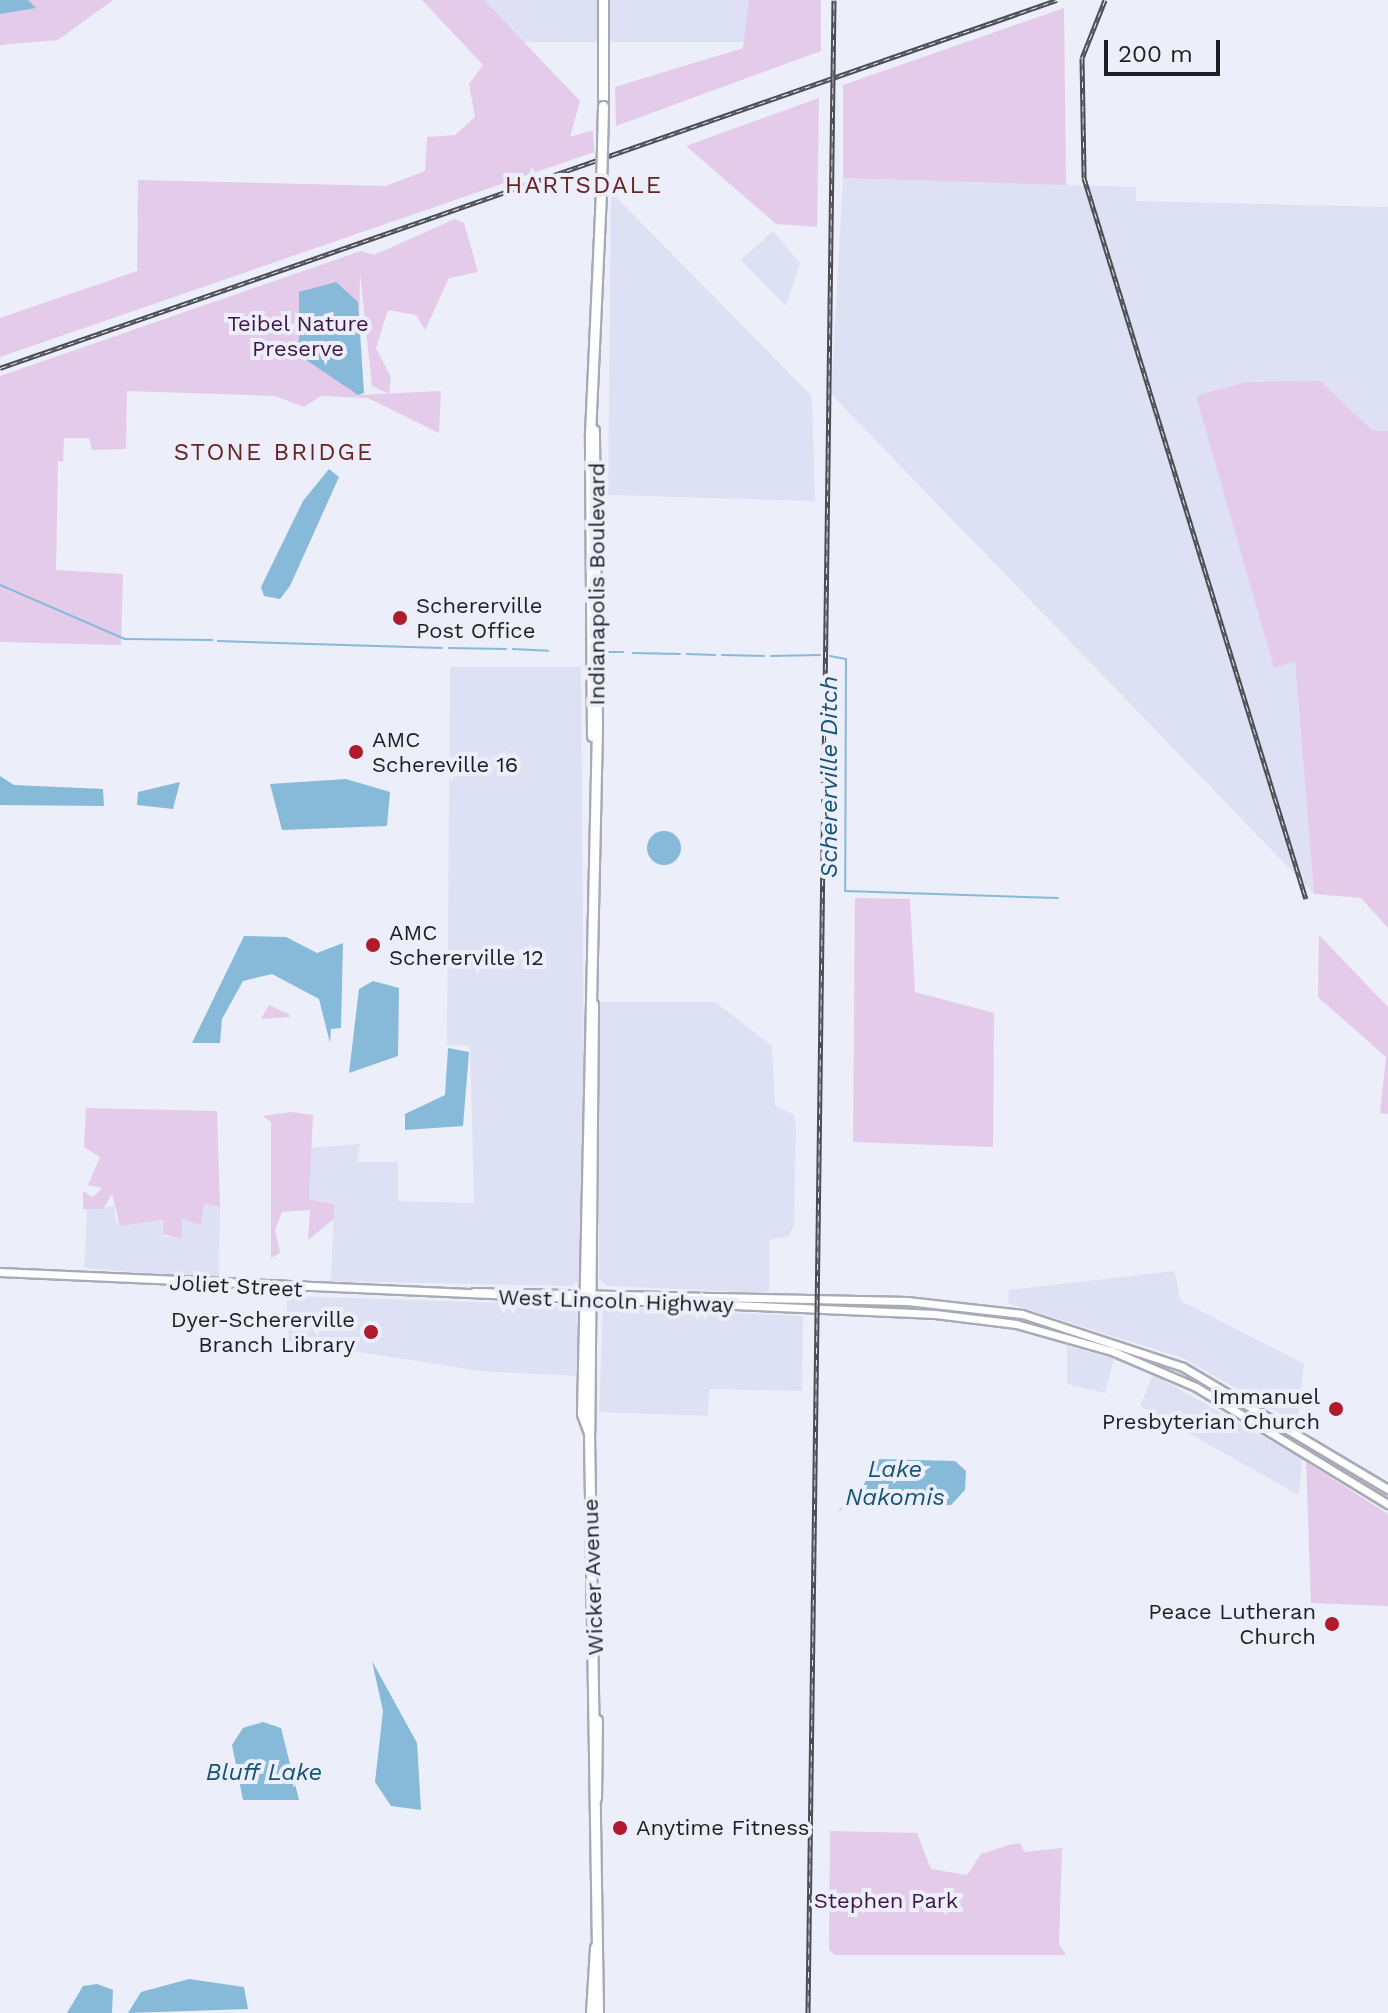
<!DOCTYPE html>
<html>
<head>
<meta charset="utf-8">
<style>
	body { margin:0 }
	#map { position:relative; width:1388px; height:2013px; overflow:hidden; background:#eceefa; font-family:"Work Sans",sans-serif }
	div>[style] { position:absolute }
	[style*='--x'] { left:calc(var(--x)*1px); top:calc(var(--y)*1px); width:calc(var(--w)*1px); rotate:calc(var(--a)*1deg) }
	.built>* { inset:0; background:#dde1f3; transform-origin:0 0 }
	.green>* { inset:0; background:#e4cbea }
	.water>* { inset:0; background:#87bad9 }
	.round { border-radius:50% }
	.stream>* { height:2px; margin:-1px; padding:0 1px; transform-origin:1px; border-radius:1px; background:#87bad9 }
	.roads { filter:drop-shadow(2px 0 #a8aab5) drop-shadow(-2px 0 #a8aab5) drop-shadow(0 2px #a8aab5) drop-shadow(0 -2px #a8aab5) }
	.primary>* { height:7px; margin:-3.5px; padding:0 3.5px; transform-origin:3.5px; border-radius:3.5px; background:#fff }
	.highway>* { height:9px; margin:-4.5px; padding:0 4.5px; transform-origin:4.5px; border-radius:4.5px; background:#fff }
	.rail>* { height:5px; margin-top:-2.5px; transform-origin:0; background:repeating-linear-gradient(90deg,#eceefa 0 6px,#4c4d53 0 12px); box-sizing:border-box; border-block:2px solid #4c4d53 }
	.bridges { filter:drop-shadow(2px 0 #a8aab5) drop-shadow(-2px 0 #a8aab5) drop-shadow(0 2px #a8aab5) drop-shadow(0 -2px #a8aab5) }
	.highway-bridge>* { height:9px; margin:-4.5px; padding:0 4.5px; transform-origin:4.5px; border-radius:4.5px; background:#fff }
	.dots>* { width:22px; height:22px; translate:-50% -50%; box-sizing:border-box; border:4px solid #eceefa; border-radius:50% }
	span { translate:-50% -50%; white-space:nowrap; text-align:center; line-height:1.15; -webkit-text-stroke:8px #eceefa; paint-order:stroke }
	.park-label { font-size:22px; color:#3f1549 }
	.street-label { font-size:22px; color:#1e1f23 }
	.poi-label { font-size:22px; color:#1e1f23 }
	.left { translate:0 -50%; text-align:left }
	.right { translate:-100% -50%; text-align:right }
	.neighbourhood-label { font-size:24px; color:#682324; letter-spacing:2px }
	.water-label { font-size:24px; color:#155472; font-style:italic }
	.scale { position:absolute; left:1104px; top:40px; width:116px; height:36px; box-sizing:border-box; border:4px solid #1e1f23; border-top:0; padding-left:10px; font-size:24px; line-height:28px; white-space:nowrap; color:#1e1f23; -webkit-text-stroke:6px #eceefa; paint-order:stroke }
</style>
</head>
<body>
<div id="map">
	<div class="built">
		<i style="left:484px;top:0;width:265px;height:42px"></i>
		<i style="clip-path:polygon(843px 178px,1136px 187px,1136px 201px,1388px 207px,1388px 431px,1373px 431px,1320px 381px,1274px 667px,1295px 661px,1314px 894px,831px 394px)"></i>
		<i style="clip-path:polygon(611px 192px,812px 396px,815px 501px,608px 495px)"></i>
		<i style="clip-path:polygon(773px 231px,800px 263px,786px 306px,741px 260px)"></i>
		<i style="clip-path:polygon(450px 667px,581px 667px,584px 1088px,581px 1279px,572px 1286px,331px 1281px,334px 1203px,309px 1199px,309px 1148px,360px 1144px,357px 1162px,398px 1162px,398px 1201px,474px 1203px,470px 1046px,447px 1045px)"></i>
		<i style="clip-path:polygon(599px 1002px,715px 1002px,772px 1046px,775px 1105px,794px 1115px,796px 1127px,794px 1225px,789px 1236px,769px 1240px,769px 1293px,607px 1286px,599px 1279px)"></i>
		<i style="clip-path:polygon(204px 1204px,220px 1207px,219px 1279px,84px 1268px,87px 1209px,114px 1206px,116px 1223px,162px 1221px,163px 1236px,182px 1239px,182px 1219px,198px 1223px)"></i>
		<i style="clip-path:polygon(1174px 1271px,1181px 1301px,1304px 1364px,1297px 1424px,1183px 1358px,1008px 1303px,1009px 1290px)"></i>
		<i style="clip-path:polygon(287px 1296px,571px 1305px,581px 1313px,578px 1376px,481px 1371px,288px 1341px)"></i>
		<i style="clip-path:polygon(603px 1307px,803px 1316px,802px 1391px,709px 1389px,708px 1416px,599px 1412px)"></i>
		<i style="clip-path:polygon(1067px 1346px,1114px 1359px,1105px 1393px,1067px 1384px)"></i>
		<i style="clip-path:polygon(1153px 1374px,1302px 1459px,1299px 1495px,1140px 1406px)"></i>
	</div>
	<div class="green">
		<i style="clip-path:polygon(0 0,113px 0,58px 40px,0 45px)"></i>
		<i style="clip-path:polygon(422px 0,484px 0,580px 101px,570px 137px,593px 130px,594px 152px,0 357px,0 318px,137px 271px,138px 180px,386px 186px,425px 171px,427px 137px,455px 135px,475px 117px,469px 84px,483px 65px)"></i>
		<i style="clip-path:polygon(749px 0,821px 0,821px 51px,616px 126px,615px 87px,743px 48px)"></i>
		<i style="clip-path:polygon(1064px 8px,1066px 185px,843px 178px,843px 85px)"></i>
		<i style="clip-path:polygon(819px 98px,817px 227px,776px 224px,686px 146px)"></i>
		<i style="clip-path:polygon(455px 219px,464px 223px,478px 272px,449px 278px,425px 330px,416px 315px,388px 310px,376px 348px,391px 377px,389px 394px,372px 386px,360px 273px,358px 395px,441px 391px,439px 433px,368px 398px,321px 396px,304px 407px,275px 396px,127px 391px,126px 449px,92px 450px,89px 438px,64px 438px,63px 462px,58px 461px,56px 570px,123px 574px,121px 645px,0 642px,0 376px,361px 251px,374px 255px)"></i>
		<i style="clip-path:polygon(1320px 381px,1373px 431px,1388px 431px,1388px 928px,1361px 898px,1314px 894px,1295px 661px,1274px 668px,1196px 396px,1247px 382px)"></i>
		<i style="clip-path:polygon(855px 898px,910px 899px,915px 992px,994px 1013px,993px 1147px,853px 1142px)"></i>
		<i style="clip-path:polygon(1319px 935px,1388px 1007px,1388px 1114px,1380px 1113px,1386px 1057px,1318px 997px)"></i>
		<i style="clip-path:polygon(269px 1005px,289px 1014px,290px 1017px,261px 1019px)"></i>
		<i style="clip-path:polygon(86px 1108px,217px 1111px,220px 1207px,204px 1204px,201px 1225px,182px 1219px,182px 1239px,163px 1234px,163px 1220px,120px 1226px,112px 1194px,103px 1209px,83px 1209px,83px 1191px,93px 1197px,102px 1188px,88px 1185px,100px 1157px,84px 1147px)"></i>
		<i style="clip-path:polygon(291px 1112px,313px 1115px,309px 1199px,334px 1204px,334px 1219px,308px 1240px,310px 1210px,282px 1212px,275px 1230px,280px 1253px,271px 1258px,271px 1122px,263px 1116px)"></i>
		<i style="clip-path:polygon(1306px 1462px,1388px 1514px,1388px 1606px,1311px 1603px)"></i>
		<i style="clip-path:polygon(830px 1831px,917px 1833px,931px 1869px,967px 1875px,981px 1854px,1009px 1845px,1020px 1843px,1024px 1852px,1062px 1848px,1059px 1944px,1066px 1955px,835px 1955px,829px 1950px)"></i>
	</div>
	<div class="water">
		<i style="clip-path:polygon(0 0,28px 0,36px 8px,0 14px)"></i>
		<i style="clip-path:polygon(336px 282px,358px 302px,364px 393px,358px 395px,299px 355px,299px 292px)"></i>
		<i style="clip-path:polygon(329px 469px,339px 477px,290px 586px,280px 599px,264px 596px,261px 587px,303px 501px)"></i>
		<i style="clip-path:polygon(0 776px,14px 785px,103px 789px,104px 806px,0 805px)"></i>
		<i style="clip-path:polygon(346px 779px,390px 792px,387px 826px,282px 830px,270px 784px)"></i>
		<i style="clip-path:polygon(180px 782px,173px 809px,137px 805px,138px 792px)"></i>
		<i class="round" style="left:647px;top:831px;width:34px;height:34px"></i>
		<i style="clip-path:polygon(244px 936px,286px 937px,317px 953px,343px 943px,341px 1028px,331px 1029px,330px 1043px,319px 999px,272px 974px,243px 981px,222px 1019px,220px 1043px,192px 1043px)"></i>
		<i style="clip-path:polygon(373px 981px,399px 988px,398px 1056px,349px 1073px,359px 989px)"></i>
		<i style="clip-path:polygon(448px 1048px,469px 1052px,463px 1126px,405px 1130px,405px 1114px,445px 1095px)"></i>
		<i style="clip-path:polygon(876px 1459px,955px 1461px,966px 1471px,965px 1490px,951px 1505px,858px 1503px,837px 1511px,857px 1499px)"></i>
		<i style="clip-path:polygon(372px 1661px,417px 1743px,421px 1810px,391px 1806px,375px 1782px,383px 1711px)"></i>
		<i style="clip-path:polygon(263px 1722px,281px 1728px,299px 1800px,243px 1800px,232px 1745px,243px 1728px)"></i>
		<i style="clip-path:polygon(189px 1979px,244px 1987px,248px 2009px,128px 2013px,141px 1992px)"></i>
		<i style="clip-path:polygon(97px 1984px,113px 1990px,112px 2013px,67px 2013px,83px 1986px)"></i>
	</div>
	<div class="stream">
		<i style="--x:0;--y:585;--w:136;--a:23.4"></i>
		<i style="--x:125;--y:639;--w:87;--a:0.7"></i>
		<i style="--x:218;--y:641;--w:224;--a:1.8"></i>
		<i style="--x:449;--y:648;--w:57;--a:1"></i>
		<i style="--x:513;--y:649;--w:35;--a:3"></i>
		<i style="--x:607;--y:652;--w:16;--a:0"></i>
		<i style="--x:633;--y:653;--w:47;--a:1.2"></i>
		<i style="--x:687;--y:654;--w:28;--a:2"></i>
		<i style="--x:722;--y:655;--w:42;--a:1.4"></i>
		<i style="--x:771;--y:656;--w:49;--a:-1.2"></i>
		<i style="--x:830;--y:656;--w:16;--a:11"></i>
		<i style="--x:846;--y:659;--w:232;--a:90.2"></i>
		<i style="--x:845;--y:891;--w:213;--a:1.9"></i>
	</div>
	<div class="roads">
		<div class="primary">
			<i style="--x:0;--y:1272;--w:936;--a:2.57"></i>
			<i style="--x:935;--y:1314;--w:82;--a:7"></i>
			<i style="--x:1016;--y:1324;--w:100;--a:15.7"></i>
			<i style="--x:1112;--y:1351;--w:91;--a:23.2"></i>
			<i style="--x:1196;--y:1387;--w:225;--a:31.4"></i>
			<i style="--x:474;--y:1292;--w:433;--a:1.2"></i>
			<i style="--x:907;--y:1301;--w:116;--a:6.4"></i>
			<i style="--x:1022;--y:1314;--w:169;--a:18.2"></i>
			<i style="--x:1183;--y:1367;--w:239;--a:30.8"></i>
		</div>
		<div class="highway">
			<i style="--x:603;--y:106;--w:106;--a:-90"></i>
			<i style="--x:592;--y:736;--w:302;--a:-90.4"></i>
			<i style="--x:590;--y:434;--w:246;--a:-87.4"></i>
			<i style="--x:593;--y:1004;--w:429;--a:90.5"></i>
			<i style="--x:589;--y:1433;--w:580;--a:89.11"></i>
			<i style="--x:589;--y:1433;--w:20;--a:-110"></i>
			<i style="--x:582;--y:1414;--w:690;--a:-88.75"></i>
			<i style="--x:597;--y:724;--w:294;--a:-90.6"></i>
			<i style="--x:596;--y:1798;--w:78;--a:-89.3"></i>
			<i style="--x:591;--y:2013;--w:66;--a:-86.5"></i>
		</div>
	</div>
	<div class="rail">
		<i style="--x:1105;--y:0;--w:62;--a:111.6"></i>
		<i style="--x:1082;--y:58;--w:120;--a:89"></i>
		<i style="--x:1084;--y:178;--w:754;--a:72.89"></i>
		<i style="--x:0;--y:368;--w:1119;--a:-19.2"></i>
		<i style="--x:808;--y:2013;--w:2013;--a:-89.26"></i>
	</div>
	<div class="bridges">
		<div class="highway-bridge">
			<i style="--x:601;--y:188;--w:82;--a:-88.6"></i>
		</div>
	</div>
	<div class="dots">
		<i style="left:400px;top:618px;background:#af1b2c"></i>
		<i style="left:356px;top:752px;background:#af1b2c"></i>
		<i style="left:373px;top:945px;background:#af1b2c"></i>
		<i style="left:371px;top:1332px;background:#af1b2c"></i>
		<i style="left:1336px;top:1409px;background:#af1b2c"></i>
		<i style="left:1332px;top:1624px;background:#af1b2c"></i>
		<i style="left:620px;top:1828px;background:#af1b2c"></i>
	</div>
	<div class="park-label">
		<span style="left:298px;top:336px">Teibel Nature<br>Preserve</span>
		<span style="left:886px;top:1901px">Stephen Park</span>
	</div>
	<div class="street-label">
		<span style="left:597px;top:584px;rotate:-90deg">Indianapolis Boulevard</span>
		<span style="left:236px;top:1286px;rotate:3deg">Joliet Street</span>
		<span style="left:616px;top:1301px;rotate:2deg">West Lincoln Highway</span>
		<span style="left:593px;top:1577px;rotate:-92deg">Wicker Avenue</span>
	</div>
	<div class="poi-label">
		<span class="left" style="left:416px;top:618px">Schererville<br>Post Office</span>
		<span class="left" style="left:372px;top:752px">AMC<br>Schereville 16</span>
		<span class="left" style="left:389px;top:945px">AMC<br>Schererville 12</span>
		<span class="right" style="left:355px;top:1332px">Dyer-Schererville<br>Branch Library</span>
		<span class="right" style="left:1320px;top:1409px">Immanuel<br>Presbyterian Church</span>
		<span class="right" style="left:1316px;top:1624px">Peace Lutheran<br>Church</span>
		<span class="left" style="left:636px;top:1828px">Anytime Fitness</span>
	</div>
	<div class="neighbourhood-label">
		<span style="left:584px;top:186px">HARTSDALE</span>
		<span style="left:274px;top:453px">STONE BRIDGE</span>
	</div>
	<div class="water-label">
		<span style="left:830px;top:777px;rotate:-90deg">Schererville Ditch</span>
		<span style="left:895px;top:1484px">Lake<br>Nakomis</span>
		<span style="left:264px;top:1773px">Bluff Lake</span>
	</div>
	<div class="scale">200 m</div>
</div>
</body>
</html>
